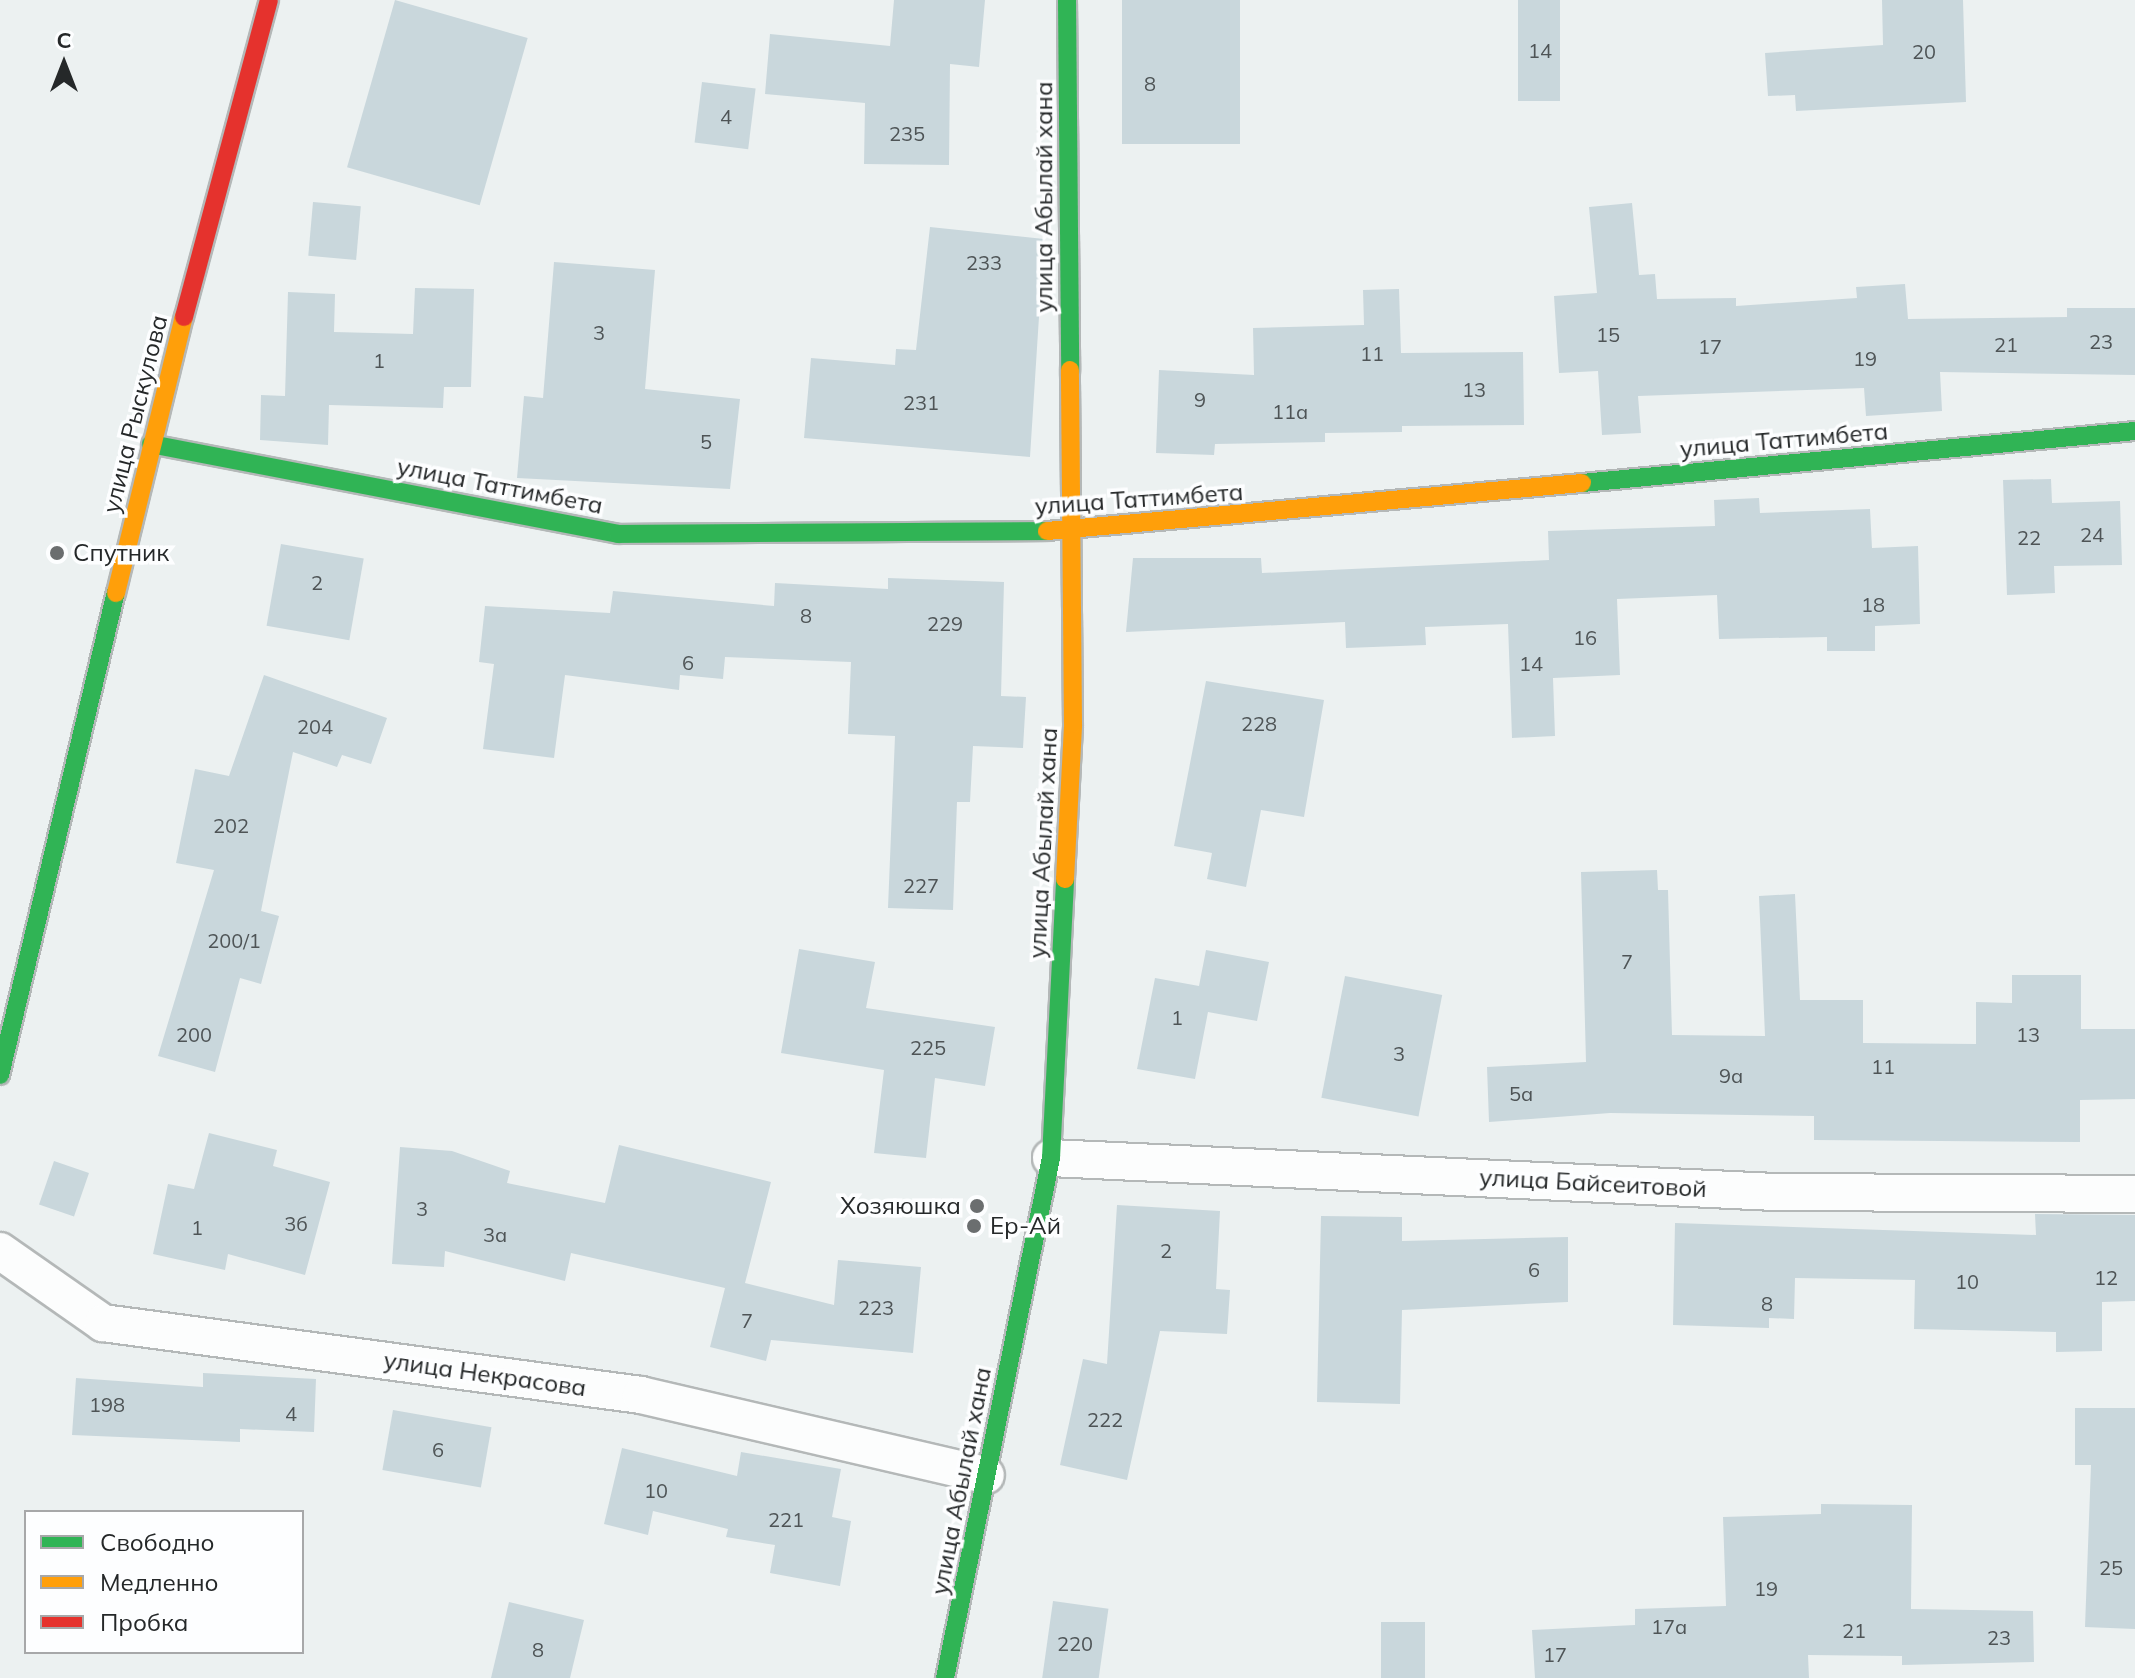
<!DOCTYPE html>
<html>
<head>
<meta charset="utf-8">
<style>
	body { margin:0 }
	#map { position:relative; width:2135px; height:1678px; overflow:hidden; background:#ecf1f1; font-family:Mulish,sans-serif }
	div>[style] { position:absolute }
	[style*='--x'] { left:calc(var(--x)*1px); top:calc(var(--y)*1px); width:calc(var(--w)*1px); rotate:calc(var(--a)*1deg) }
	.building>* { inset:0; background:#c9d7dc; transform-origin:0 0 }
	.roads { filter:drop-shadow(2px 0 #b4b8b8) drop-shadow(-2px 0 #b4b8b8) drop-shadow(0 2px #b4b8b8) drop-shadow(0 -2px #b4b8b8) }
	.street>* { height:36px; margin:-18px; padding:0 18px; transform-origin:18px; border-radius:18px; background:#fcfdfd }
	.fast>* { height:18px; margin:-9px; padding:0 9px; transform-origin:9px; border-radius:9px; background:#30b455 }
	.slow>* { height:18px; margin:-9px; padding:0 9px; transform-origin:9px; border-radius:9px; background:#ff9f0a }
	.jam>* { height:18px; margin:-9px; padding:0 9px; transform-origin:9px; border-radius:9px; background:#e5322d }
	.dots>* { width:22px; height:22px; translate:-50% -50%; box-sizing:border-box; border:4px solid #fdfeff; border-radius:50% }
	span { translate:-50% -50%; white-space:nowrap; text-align:center; line-height:1.15; -webkit-text-stroke:7px #fdfeff; paint-order:stroke }
	.number-label { font-size:20px; color:#4e5456 }
	.number-label span { -webkit-text-stroke-width:0 }
	.street-label { font-size:24px; color:#252829 }
	.poi-label { font-size:24px; color:#252829 }
	.left { translate:0 -50%; text-align:left }
	.right { translate:-100% -50%; text-align:right }
	.legend { position:absolute; left:24px; top:1510px; width:280px; height:144px; box-sizing:border-box; background:#fdfeff; border:2px solid #a7a8a9; margin:0; padding:10px 14px; list-style:none; font-size:24px; color:#252829 }
	.legend li { display:flex; align-items:center; gap:16px; height:40px }
	.legend b { width:40px; border:2px solid #a7a8a9 }
	.north { position:absolute; left:24px; top:24px; width:80px; height:80px; -webkit-text-stroke:6px #fdfeff; paint-order:stroke; rotate:0deg; font-size:22px; font-weight:700; line-height:32px; text-align:center; color:#252829 }
	.north::after { content:''; display:block; margin:auto; width:28px; height:36px; background:#252829; clip-path:polygon(50% 0,100% 100%,50% 72%,0 100%) }
</style>
</head>
<body>
<div id="map">
	<div class="building">
		<i style="left:395px;top:0;width:138px;height:174px;rotate:16deg"></i>
		<i style="clip-path:polygon(894px 0,985px 0,979px 67px,950px 64px,949px 165px,864px 164px,865px 103px,765px 94px,770px 34px,890px 46px)"></i>
		<i style="left:1122px;top:0;width:118px;height:144px"></i>
		<i style="left:1518px;top:0;width:42px;height:101px"></i>
		<i style="clip-path:polygon(1882px 0,1963px 0,1966px 102px,1796px 111px,1795px 95px,1768px 96px,1765px 53px,1883px 45px)"></i>
		<i style="left:702px;top:82px;width:54px;height:61px;rotate:7deg"></i>
		<i style="left:313px;top:202px;width:48px;height:54px;rotate:5deg"></i>
		<i style="clip-path:polygon(1632px 203px,1639px 275px,1655px 274px,1657px 299px,1736px 298px,1736px 306px,1857px 298px,1856px 287px,1905px 284px,1908px 319px,2067px 317px,2067px 308px,2135px 308px,2135px 375px,1940px 372px,1942px 411px,1866px 416px,1864px 388px,1638px 396px,1641px 433px,1602px 435px,1598px 371px,1559px 373px,1554px 296px,1597px 293px,1589px 207px)"></i>
		<i style="clip-path:polygon(930px 227px,1044px 239px,1030px 457px,804px 438px,811px 358px,895px 365px,896px 349px,916px 350px)"></i>
		<i style="clip-path:polygon(554px 262px,655px 270px,645px 389px,740px 399px,730px 489px,517px 478px,524px 396px,543px 398px)"></i>
		<i style="clip-path:polygon(415px 288px,474px 289px,471px 387px,444px 387px,443px 408px,329px 405px,328px 445px,260px 440px,261px 395px,285px 396px,288px 292px,335px 294px,334px 332px,413px 334px)"></i>
		<i style="clip-path:polygon(1399px 289px,1401px 353px,1523px 352px,1524px 425px,1402px 426px,1402px 432px,1325px 433px,1325px 442px,1215px 444px,1214px 455px,1156px 453px,1159px 370px,1254px 375px,1253px 328px,1364px 325px,1363px 290px)"></i>
		<i style="clip-path:polygon(2051px 479px,2052px 503px,2120px 501px,2122px 565px,2054px 566px,2055px 593px,2007px 595px,2003px 480px)"></i>
		<i style="clip-path:polygon(1759px 498px,1760px 513px,1870px 509px,1872px 548px,1918px 546px,1920px 624px,1875px 626px,1875px 651px,1827px 651px,1827px 637px,1719px 639px,1717px 595px,1617px 599px,1620px 675px,1553px 678px,1555px 736px,1512px 738px,1508px 624px,1425px 627px,1426px 645px,1346px 648px,1345px 622px,1126px 632px,1133px 558px,1261px 558px,1262px 573px,1549px 560px,1548px 531px,1715px 526px,1714px 500px)"></i>
		<i style="left:281px;top:544px;width:84px;height:83px;rotate:10deg"></i>
		<i style="clip-path:polygon(888px 578px,1004px 582px,1001px 696px,1026px 697px,1023px 748px,973px 746px,970px 802px,957px 802px,953px 910px,888px 908px,895px 736px,848px 734px,851px 662px,725px 657px,723px 679px,680px 675px,679px 690px,565px 675px,554px 758px,483px 749px,494px 664px,479px 662px,485px 606px,610px 613px,613px 591px,774px 606px,775px 583px,888px 589px)"></i>
		<i style="clip-path:polygon(264px 675px,387px 718px,371px 764px,342px 755px,337px 767px,293px 752px,261px 911px,279px 916px,261px 984px,240px 978px,215px 1072px,158px 1056px,214px 870px,176px 863px,195px 769px,229px 776px)"></i>
		<i style="clip-path:polygon(1206px 681px,1324px 700px,1304px 817px,1261px 810px,1246px 887px,1207px 879px,1212px 853px,1174px 846px)"></i>
		<i style="clip-path:polygon(1657px 870px,1658px 890px,1668px 890px,1672px 1035px,1765px 1036px,1759px 896px,1795px 894px,1800px 1000px,1863px 1000px,1863px 1043px,1976px 1044px,1976px 1002px,2012px 1003px,2012px 975px,2081px 975px,2081px 1029px,2135px 1029px,2135px 1099px,2080px 1100px,2080px 1142px,1814px 1140px,1814px 1116px,1610px 1113px,1489px 1122px,1487px 1067px,1586px 1062px,1581px 872px)"></i>
		<i style="clip-path:polygon(799px 949px,875px 962px,866px 1008px,995px 1027px,985px 1086px,935px 1078px,926px 1158px,874px 1153px,884px 1070px,781px 1053px)"></i>
		<i style="clip-path:polygon(1206px 950px,1269px 962px,1257px 1021px,1208px 1012px,1195px 1079px,1137px 1069px,1155px 978px,1199px 986px)"></i>
		<i style="left:1345px;top:976px;width:99px;height:124px;rotate:11deg"></i>
		<i style="clip-path:polygon(209px 1133px,277px 1150px,273px 1166px,330px 1182px,305px 1275px,228px 1254px,225px 1270px,153px 1254px,168px 1184px,194px 1189px)"></i>
		<i style="clip-path:polygon(619px 1145px,771px 1182px,745px 1283px,834px 1305px,838px 1260px,921px 1267px,913px 1353px,771px 1340px,766px 1361px,710px 1347px,725px 1288px,571px 1253px,565px 1281px,445px 1251px,444px 1267px,392px 1264px,400px 1147px,452px 1151px,510px 1171px,507px 1183px,605px 1203px)"></i>
		<i style="left:54px;top:1161px;width:37px;height:46px;rotate:19deg"></i>
		<i style="clip-path:polygon(1117px 1205px,1220px 1211px,1216px 1289px,1230px 1290px,1227px 1334px,1160px 1331px,1127px 1480px,1060px 1465px,1083px 1359px,1107px 1364px)"></i>
		<i style="clip-path:polygon(2035px 1214px,2135px 1215px,2135px 1301px,2102px 1302px,2102px 1351px,2056px 1352px,2056px 1332px,1914px 1329px,1915px 1280px,1795px 1278px,1794px 1319px,1769px 1318px,1769px 1328px,1673px 1325px,1675px 1223px,2036px 1235px)"></i>
		<i style="clip-path:polygon(1321px 1216px,1402px 1217px,1402px 1241px,1568px 1237px,1568px 1302px,1402px 1310px,1400px 1404px,1317px 1402px)"></i>
		<i style="clip-path:polygon(203px 1373px,316px 1379px,314px 1432px,240px 1429px,240px 1442px,72px 1435px,76px 1378px,203px 1387px)"></i>
		<i style="clip-path:polygon(2075px 1408px,2135px 1408px,2135px 1629px,2085px 1627px,2091px 1465px,2075px 1465px)"></i>
		<i style="left:393px;top:1410px;width:100px;height:61px;rotate:10deg"></i>
		<i style="clip-path:polygon(622px 1448px,737px 1476px,741px 1452px,841px 1469px,832px 1517px,851px 1521px,840px 1586px,770px 1573px,775px 1545px,726px 1537px,728px 1529px,653px 1511px,648px 1535px,604px 1524px)"></i>
		<i style="clip-path:polygon(1821px 1504px,1912px 1505px,1911px 1609px,2033px 1611px,2034px 1662px,1902px 1665px,1902px 1656px,1808px 1655px,1809px 1678px,1535px 1678px,1532px 1630px,1635px 1625px,1635px 1609px,1726px 1606px,1723px 1517px,1821px 1514px)"></i>
		<i style="left:1053px;top:1601px;width:56px;height:78px;rotate:8deg"></i>
		<i style="clip-path:polygon(509px 1602px,584px 1620px,570px 1678px,491px 1678px)"></i>
		<i style="left:1381px;top:1622px;width:44px;height:56px"></i>
	</div>
	<div class="roads">
		<div class="street">
			<i style="--x:1051;--y:1158;--w:726;--a:2.69"></i>
			<i style="--x:1776;--y:1192;--w:359;--a:0.3"></i>
			<i style="--x:0;--y:1251;--w:126;--a:35"></i>
			<i style="--x:103;--y:1323;--w:543;--a:7.62"></i>
			<i style="--x:641;--y:1395;--w:354;--a:13.1"></i>
		</div>
		<div class="fast">
			<i style="--x:1067;--y:0;--w:370;--a:89.5"></i>
			<i style="--x:151;--y:444;--w:476;--a:10.9"></i>
			<i style="--x:618;--y:534;--w:429;--a:-0.4"></i>
			<i style="--x:1582;--y:483;--w:555;--a:-5.37"></i>
			<i style="--x:0;--y:1075;--w:496;--a:-76.5"></i>
			<i style="--x:945;--y:1678;--w:531;--a:-78.48"></i>
			<i style="--x:1051;--y:1158;--w:279;--a:-87.1"></i>
		</div>
		<div class="slow">
			<i style="--x:1047;--y:531;--w:537;--a:-5.13"></i>
			<i style="--x:116;--y:593;--w:284;--a:-76.2"></i>
			<i style="--x:1065;--y:879;--w:155;--a:-87"></i>
			<i style="--x:1073;--y:724;--w:354;--a:-90.5"></i>
		</div>
		<div class="jam">
			<i style="--x:184;--y:317;--w:328;--a:-75"></i>
		</div>
	</div>
	<div class="dots">
		<i style="left:57px;top:553px;background:#6b6e6f"></i>
		<i style="left:977px;top:1206px;background:#6b6e6f"></i>
		<i style="left:974px;top:1226px;background:#6b6e6f"></i>
	</div>
	<div class="number-label">
		<span style="left:1540px;top:50px">14</span>
		<span style="left:1924px;top:51px">20</span>
		<span style="left:1150px;top:83px">8</span>
		<span style="left:726px;top:116px">4</span>
		<span style="left:907px;top:133px">235</span>
		<span style="left:984px;top:262px">233</span>
		<span style="left:599px;top:332px">3</span>
		<span style="left:1608px;top:334px">15</span>
		<span style="left:2101px;top:341px">23</span>
		<span style="left:2006px;top:344px">21</span>
		<span style="left:1710px;top:346px">17</span>
		<span style="left:1372px;top:353px">11</span>
		<span style="left:1865px;top:358px">19</span>
		<span style="left:379px;top:360px">1</span>
		<span style="left:1474px;top:389px">13</span>
		<span style="left:1200px;top:399px">9</span>
		<span style="left:921px;top:402px">231</span>
		<span style="left:1290px;top:411px">11а</span>
		<span style="left:706px;top:441px">5</span>
		<span style="left:2092px;top:534px">24</span>
		<span style="left:2029px;top:537px">22</span>
		<span style="left:317px;top:582px">2</span>
		<span style="left:1873px;top:604px">18</span>
		<span style="left:806px;top:615px">8</span>
		<span style="left:945px;top:623px">229</span>
		<span style="left:1585px;top:637px">16</span>
		<span style="left:688px;top:662px">6</span>
		<span style="left:1531px;top:663px">14</span>
		<span style="left:1259px;top:723px">228</span>
		<span style="left:315px;top:726px">204</span>
		<span style="left:231px;top:825px">202</span>
		<span style="left:921px;top:885px">227</span>
		<span style="left:234px;top:940px">200/1</span>
		<span style="left:1627px;top:961px">7</span>
		<span style="left:1177px;top:1017px">1</span>
		<span style="left:194px;top:1034px">200</span>
		<span style="left:2028px;top:1034px">13</span>
		<span style="left:928px;top:1047px">225</span>
		<span style="left:1399px;top:1053px">3</span>
		<span style="left:1883px;top:1066px">11</span>
		<span style="left:1731px;top:1075px">9а</span>
		<span style="left:1521px;top:1093px">5а</span>
		<span style="left:422px;top:1208px">3</span>
		<span style="left:296px;top:1223px">3б</span>
		<span style="left:197px;top:1227px">1</span>
		<span style="left:495px;top:1234px">3а</span>
		<span style="left:1166px;top:1250px">2</span>
		<span style="left:1534px;top:1269px">6</span>
		<span style="left:2106px;top:1277px">12</span>
		<span style="left:1967px;top:1281px">10</span>
		<span style="left:1767px;top:1303px">8</span>
		<span style="left:876px;top:1307px">223</span>
		<span style="left:747px;top:1320px">7</span>
		<span style="left:107px;top:1404px">198</span>
		<span style="left:291px;top:1413px">4</span>
		<span style="left:1105px;top:1419px">222</span>
		<span style="left:438px;top:1449px">6</span>
		<span style="left:656px;top:1490px">10</span>
		<span style="left:786px;top:1519px">221</span>
		<span style="left:2111px;top:1567px">25</span>
		<span style="left:1766px;top:1588px">19</span>
		<span style="left:1669px;top:1626px">17а</span>
		<span style="left:1854px;top:1630px">21</span>
		<span style="left:1999px;top:1637px">23</span>
		<span style="left:1075px;top:1643px">220</span>
		<span style="left:538px;top:1649px">8</span>
		<span style="left:1555px;top:1654px">17</span>
	</div>
	<div class="street-label">
		<span style="left:1044px;top:197px;rotate:-90deg">улица Абылай хана</span>
		<span style="left:135px;top:414px;rotate:-76deg">улица Рыскулова</span>
		<span style="left:1784px;top:440px;rotate:-5deg">улица Таттимбета</span>
		<span style="left:500px;top:486px;rotate:11deg">улица Таттимбета</span>
		<span style="left:1139px;top:499px;rotate:-4deg">улица Таттимбета</span>
		<span style="left:1043px;top:843px;rotate:-87deg">улица Абылай хана</span>
		<span style="left:1593px;top:1183px;rotate:3deg">улица Байсеитовой</span>
		<span style="left:485px;top:1374px;rotate:8deg">улица Некрасова</span>
		<span style="left:961px;top:1481px;rotate:-79deg">улица Абылай хана</span>
	</div>
	<div class="poi-label">
		<span class="left" style="left:73px;top:553px">Спутник</span>
		<span class="right" style="left:961px;top:1206px">Хозяюшка</span>
		<span class="left" style="left:990px;top:1226px">Ер-Ай</span>
	</div>
	<ul class="legend">
	<li><b style="height:10px;background:#30b455"></b>Свободно</li>
	<li><b style="height:10px;background:#ff9f0a"></b>Медленно</li>
	<li><b style="height:10px;background:#e5322d"></b>Пробка</li>
	</ul>
	<div class="north">С</div>
</div>
</body>
</html>
